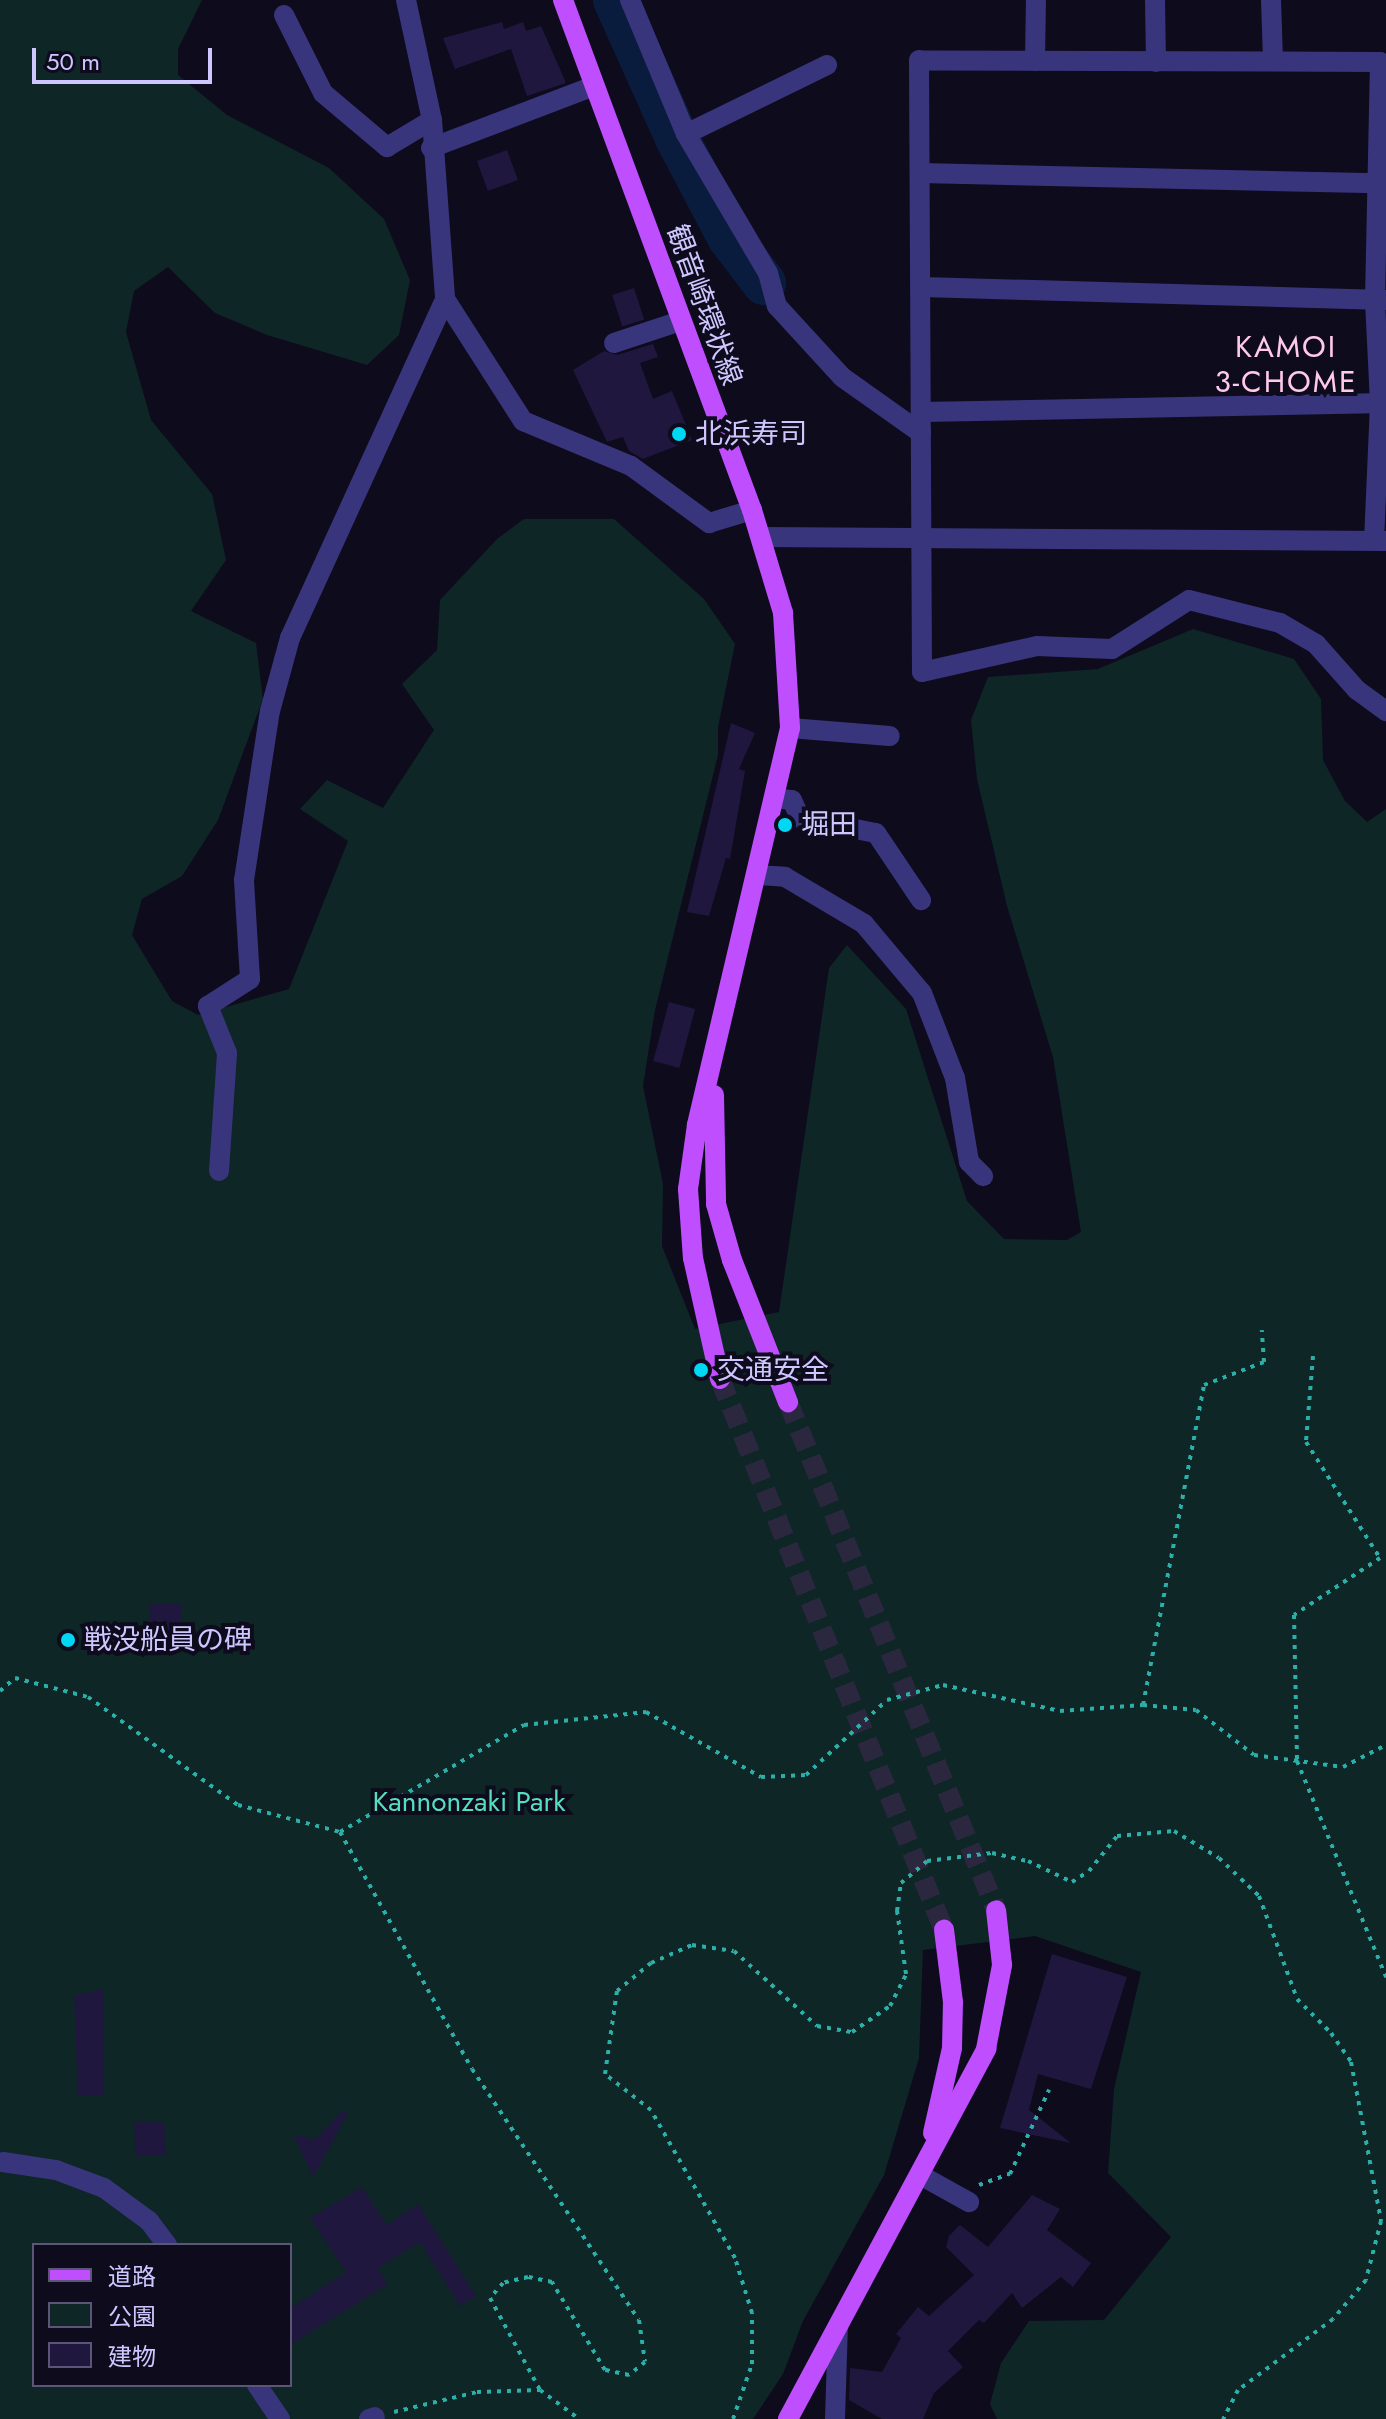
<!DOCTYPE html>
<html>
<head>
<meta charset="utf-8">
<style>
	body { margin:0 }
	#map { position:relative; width:1386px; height:2419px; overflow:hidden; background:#0e0b1d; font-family:Jost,"Noto Sans JP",sans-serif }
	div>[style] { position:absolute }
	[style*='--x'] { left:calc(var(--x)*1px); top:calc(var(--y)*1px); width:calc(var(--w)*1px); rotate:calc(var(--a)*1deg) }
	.green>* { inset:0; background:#0e2626 }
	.river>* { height:44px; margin:-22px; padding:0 22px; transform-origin:22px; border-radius:22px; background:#0a1c3d }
	.building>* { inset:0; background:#1f173e; transform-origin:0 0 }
	.major-tunnel>* { height:20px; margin-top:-10px; transform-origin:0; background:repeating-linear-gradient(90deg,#2b273f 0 20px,transparent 0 30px) }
	.path>* { height:4px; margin-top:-2px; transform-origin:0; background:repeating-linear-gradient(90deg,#2bafa8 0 4px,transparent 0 10px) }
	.minor>* { height:20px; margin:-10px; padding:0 10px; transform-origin:10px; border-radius:10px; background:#39357c }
	.major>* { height:20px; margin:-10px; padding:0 10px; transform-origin:10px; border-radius:10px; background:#bf4eff }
	.dots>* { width:22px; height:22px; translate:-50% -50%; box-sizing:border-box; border:4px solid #0e0b1d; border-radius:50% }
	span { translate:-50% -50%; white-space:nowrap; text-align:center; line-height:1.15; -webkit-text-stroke:8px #0e0b1d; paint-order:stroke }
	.street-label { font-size:28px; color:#cec7ff }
	.poi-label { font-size:28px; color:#cec7ff }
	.left { translate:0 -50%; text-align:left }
	.park-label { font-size:28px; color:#53dfbe }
	.neighbourhood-label { font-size:30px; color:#ffc9eb; letter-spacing:2px }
	.legend { position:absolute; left:32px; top:2243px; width:260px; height:144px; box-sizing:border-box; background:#0e0b1d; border:2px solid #5b5677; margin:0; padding:10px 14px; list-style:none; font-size:24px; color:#cec7ff }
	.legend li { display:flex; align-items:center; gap:16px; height:40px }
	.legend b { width:40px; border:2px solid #5b5677 }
	.scale { position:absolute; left:32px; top:48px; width:180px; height:36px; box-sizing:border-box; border:4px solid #cec7ff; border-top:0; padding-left:10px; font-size:24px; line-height:28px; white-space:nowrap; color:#cec7ff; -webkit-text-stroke:6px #0e0b1d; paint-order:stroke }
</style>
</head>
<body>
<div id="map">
	<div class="green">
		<i style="clip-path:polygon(evenodd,0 0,202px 0,178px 49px,178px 75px,227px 115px,329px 168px,384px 219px,410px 280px,399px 335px,367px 365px,267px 335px,215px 313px,168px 267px,134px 291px,126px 332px,151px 420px,212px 494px,226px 560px,191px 611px,256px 643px,263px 699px,218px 820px,182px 876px,142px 899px,132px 935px,172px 1001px,198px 1015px,289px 989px,348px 841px,300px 809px,327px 780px,383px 808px,434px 730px,402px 684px,437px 650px,440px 600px,497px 539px,524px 519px,614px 519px,704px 599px,735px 644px,718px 727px,718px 755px,655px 1010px,643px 1086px,663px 1184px,662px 1246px,695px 1329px,779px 1312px,829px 968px,847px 945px,906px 1009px,967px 1201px,1004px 1239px,1067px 1240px,1081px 1232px,1053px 1057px,1007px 906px,977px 779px,971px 720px,988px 677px,1098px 669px,1193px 629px,1294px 659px,1321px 699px,1323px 760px,1345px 801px,1367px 822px,1386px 809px,1386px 2419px,997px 2419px,990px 2404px,1001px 2363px,1029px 2321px,1104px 2320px,1171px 2237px,1108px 2173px,1114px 2089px,1141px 1972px,1035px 1936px,923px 1950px,919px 2058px,884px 2175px,803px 2321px,783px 2374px,753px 2419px,0 2419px,0 0,34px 2245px,290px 2245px,290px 2385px,34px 2385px,34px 2245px)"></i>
	</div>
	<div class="river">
		<i style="--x:615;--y:0;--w:149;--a:65.8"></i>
		<i style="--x:676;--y:136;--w:114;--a:62.3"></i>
		<i style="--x:729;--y:237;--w:58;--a:52.7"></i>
	</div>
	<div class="building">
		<i style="clip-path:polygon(502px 22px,504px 29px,523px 22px,526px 31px,541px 26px,566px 83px,527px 96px,511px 49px,455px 69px,443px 38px)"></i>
		<i style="left:507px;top:150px;width:32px;height:32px;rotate:70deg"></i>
		<i style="left:634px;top:288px;width:33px;height:23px;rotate:72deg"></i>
		<i style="clip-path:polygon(653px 344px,658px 357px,640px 363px,653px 399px,672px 391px,692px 440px,643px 459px,629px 451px,623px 437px,607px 442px,573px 370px,604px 351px,617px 355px)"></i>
		<i style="clip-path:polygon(731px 723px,755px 733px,739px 769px,745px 771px,730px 859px,726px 858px,709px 916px,687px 912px)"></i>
		<i style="left:669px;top:1002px;width:27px;height:61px;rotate:15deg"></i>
		<i style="left:181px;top:1603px;width:39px;height:31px;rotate:89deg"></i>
		<i style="clip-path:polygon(1052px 1954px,1127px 1977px,1091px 2089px,1038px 2074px,1029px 2110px,1071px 2143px,1000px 2128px)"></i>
		<i style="clip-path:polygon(103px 1989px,104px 2096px,78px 2096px,74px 1996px)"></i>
		<i style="clip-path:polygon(343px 2110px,348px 2113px,313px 2177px,293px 2134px,314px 2140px)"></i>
		<i style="left:164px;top:2121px;width:34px;height:30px;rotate:87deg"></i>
		<i style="clip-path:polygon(362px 2187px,387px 2225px,418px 2204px,476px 2296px,460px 2306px,420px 2242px,378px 2268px,388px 2284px,290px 2345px,290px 2309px,346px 2272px,310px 2218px)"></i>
		<i style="clip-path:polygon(1032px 2195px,1060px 2209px,1047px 2230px,1091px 2263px,1073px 2287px,1061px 2277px,1022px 2308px,1012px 2293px,984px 2323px,979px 2320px,948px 2351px,963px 2367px,934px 2393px,923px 2419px,882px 2419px,849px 2400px,850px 2368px,882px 2372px,901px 2338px,896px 2334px,918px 2307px,929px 2316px,974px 2275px,946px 2247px,949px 2236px,960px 2225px,988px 2247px)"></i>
	</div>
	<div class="major-tunnel">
		<i style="--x:720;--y:1379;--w:595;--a:67.88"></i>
		<i style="--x:788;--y:1402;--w:549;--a:67.73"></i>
	</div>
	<div class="path">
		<i style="--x:1313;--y:1356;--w:86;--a:94.7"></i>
		<i style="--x:1306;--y:1442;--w:138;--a:57.5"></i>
		<i style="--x:1380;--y:1558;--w:103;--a:146.5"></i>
		<i style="--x:1294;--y:1615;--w:146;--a:88.8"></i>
		<i style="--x:1297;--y:1761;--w:234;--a:67.6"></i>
		<i style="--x:0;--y:1691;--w:20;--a:-41"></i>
		<i style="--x:15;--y:1678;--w:75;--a:14.6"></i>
		<i style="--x:88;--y:1697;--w:185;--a:35.8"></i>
		<i style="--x:238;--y:1805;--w:106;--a:14.8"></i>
		<i style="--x:340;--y:1832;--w:213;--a:-30.2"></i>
		<i style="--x:524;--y:1725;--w:123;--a:-6.1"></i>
		<i style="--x:646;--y:1712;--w:132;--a:29.5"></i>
		<i style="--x:761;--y:1777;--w:45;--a:-2.5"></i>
		<i style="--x:806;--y:1775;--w:110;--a:-42.8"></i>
		<i style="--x:887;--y:1700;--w:58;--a:-15"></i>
		<i style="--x:943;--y:1685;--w:120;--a:12.5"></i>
		<i style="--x:1060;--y:1711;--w:83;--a:-4.1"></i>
		<i style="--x:1143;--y:1705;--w:53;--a:5.4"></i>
		<i style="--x:1196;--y:1710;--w:73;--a:37.8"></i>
		<i style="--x:1254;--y:1755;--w:90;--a:7.7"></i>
		<i style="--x:1343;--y:1767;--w:48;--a:-27.1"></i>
		<i style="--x:1143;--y:1705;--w:326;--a:-79.2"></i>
		<i style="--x:1204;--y:1385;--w:64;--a:-21"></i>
		<i style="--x:1264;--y:1362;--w:32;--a:-94"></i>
		<i style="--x:340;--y:1832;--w:271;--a:60.9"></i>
		<i style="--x:472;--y:2069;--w:301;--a:56.4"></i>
		<i style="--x:639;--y:2320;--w:42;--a:81.9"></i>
		<i style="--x:645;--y:2362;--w:21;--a:141"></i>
		<i style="--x:629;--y:2375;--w:25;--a:-168"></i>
		<i style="--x:605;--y:2370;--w:103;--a:-121.1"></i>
		<i style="--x:552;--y:2282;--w:25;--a:-168"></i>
		<i style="--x:528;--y:2277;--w:26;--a:167"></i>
		<i style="--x:503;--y:2283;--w:20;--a:131"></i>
		<i style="--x:490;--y:2298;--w:105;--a:61.5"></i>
		<i style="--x:979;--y:2185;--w:33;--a:-20"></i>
		<i style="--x:1010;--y:2174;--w:93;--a:-65.1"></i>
		<i style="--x:394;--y:2412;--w:85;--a:-13.5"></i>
		<i style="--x:477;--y:2392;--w:63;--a:-1.8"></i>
		<i style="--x:540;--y:2390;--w:49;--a:36.6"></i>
		<i style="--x:733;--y:2419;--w:58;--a:-70.9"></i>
		<i style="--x:752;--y:2364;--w:51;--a:-90"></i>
		<i style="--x:752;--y:2313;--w:58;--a:-107.2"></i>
		<i style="--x:735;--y:2258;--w:170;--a:-119.6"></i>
		<i style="--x:651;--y:2110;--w:58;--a:-142"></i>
		<i style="--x:605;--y:2074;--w:84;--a:-81.8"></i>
		<i style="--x:617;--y:1991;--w:44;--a:-39.5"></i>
		<i style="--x:651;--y:1963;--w:45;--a:-23.7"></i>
		<i style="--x:692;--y:1945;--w:42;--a:8.1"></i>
		<i style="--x:734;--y:1951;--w:112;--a:42.1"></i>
		<i style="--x:817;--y:2026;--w:36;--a:10"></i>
		<i style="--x:852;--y:2032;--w:46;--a:-34.4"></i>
		<i style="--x:890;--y:2006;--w:36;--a:-63"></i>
		<i style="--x:906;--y:1974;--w:64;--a:-98.1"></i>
		<i style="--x:897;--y:1911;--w:28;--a:-82"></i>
		<i style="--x:901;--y:1883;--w:34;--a:-40"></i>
		<i style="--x:927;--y:1861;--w:65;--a:-7"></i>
		<i style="--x:992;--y:1853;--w:37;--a:13"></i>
		<i style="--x:1028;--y:1861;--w:49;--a:25.5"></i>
		<i style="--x:1072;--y:1882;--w:20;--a:-33"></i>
		<i style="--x:1089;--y:1871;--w:45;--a:-51.3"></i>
		<i style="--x:1117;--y:1836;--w:57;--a:-5"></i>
		<i style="--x:1174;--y:1831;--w:52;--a:31"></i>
		<i style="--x:1219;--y:1858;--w:55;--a:43.5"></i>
		<i style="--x:1259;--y:1896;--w:110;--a:69.7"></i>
		<i style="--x:1297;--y:1999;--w:48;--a:45"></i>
		<i style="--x:1331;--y:2033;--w:35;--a:55"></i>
		<i style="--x:1351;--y:2062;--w:162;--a:79.3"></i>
		<i style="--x:1381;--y:2221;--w:61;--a:104.3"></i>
		<i style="--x:1366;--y:2280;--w:51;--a:130.2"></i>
		<i style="--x:1333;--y:2319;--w:119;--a:143.2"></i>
		<i style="--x:1238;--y:2390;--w:33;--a:117"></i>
	</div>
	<div class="minor">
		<i style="--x:406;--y:0;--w:123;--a:77.8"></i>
		<i style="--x:432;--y:120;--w:179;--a:85.8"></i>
		<i style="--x:445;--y:299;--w:145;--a:57.4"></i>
		<i style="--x:523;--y:421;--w:117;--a:22.6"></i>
		<i style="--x:631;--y:466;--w:97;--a:36.2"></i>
		<i style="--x:709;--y:523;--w:45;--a:-16.8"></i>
		<i style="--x:630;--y:0;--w:145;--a:67.3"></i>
		<i style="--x:686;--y:134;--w:161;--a:59.5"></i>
		<i style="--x:768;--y:273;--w:34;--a:75"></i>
		<i style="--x:777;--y:306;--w:96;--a:47.5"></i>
		<i style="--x:842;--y:377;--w:97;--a:35.3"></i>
		<i style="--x:1155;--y:0;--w:62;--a:89.1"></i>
		<i style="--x:1271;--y:0;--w:59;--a:88.1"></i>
		<i style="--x:284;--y:15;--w:87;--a:63.4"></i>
		<i style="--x:323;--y:93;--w:84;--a:40.2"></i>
		<i style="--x:387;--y:147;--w:52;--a:-31"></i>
		<i style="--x:1035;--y:61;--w:61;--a:-89.1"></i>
		<i style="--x:686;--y:134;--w:157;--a:-26.1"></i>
		<i style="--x:431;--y:148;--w:174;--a:-20.8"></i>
		<i style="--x:920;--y:173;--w:457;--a:1.3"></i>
		<i style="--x:922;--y:287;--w:463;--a:1.6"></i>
		<i style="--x:614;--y:343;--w:70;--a:-18.4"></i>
		<i style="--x:922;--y:412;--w:464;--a:-1.1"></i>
		<i style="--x:761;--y:537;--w:624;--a:0.37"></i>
		<i style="--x:1374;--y:541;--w:138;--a:-87.5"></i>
		<i style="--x:1380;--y:403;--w:103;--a:-92.8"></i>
		<i style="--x:1375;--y:300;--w:238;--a:-88.8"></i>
		<i style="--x:1380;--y:62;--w:461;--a:-179.8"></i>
		<i style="--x:919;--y:60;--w:612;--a:89.72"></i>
		<i style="--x:922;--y:672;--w:118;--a:-12.7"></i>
		<i style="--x:1037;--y:646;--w:75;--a:2.3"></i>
		<i style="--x:1112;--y:649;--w:91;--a:-32.5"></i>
		<i style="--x:1189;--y:600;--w:94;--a:14.2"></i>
		<i style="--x:1280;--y:623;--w:42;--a:30.3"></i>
		<i style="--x:1316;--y:644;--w:62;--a:48.3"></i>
		<i style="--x:1357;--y:690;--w:36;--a:36"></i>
		<i style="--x:790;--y:728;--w:100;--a:4.6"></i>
		<i style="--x:775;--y:798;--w:17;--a:7"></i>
		<i style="--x:792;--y:800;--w:20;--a:66"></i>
		<i style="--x:800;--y:818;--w:77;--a:11.2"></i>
		<i style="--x:876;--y:833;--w:81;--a:56.1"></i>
		<i style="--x:759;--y:875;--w:26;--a:4"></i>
		<i style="--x:785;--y:877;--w:92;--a:30.7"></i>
		<i style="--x:864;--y:924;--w:90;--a:50"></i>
		<i style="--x:922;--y:993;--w:91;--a:68.8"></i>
		<i style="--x:955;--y:1078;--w:85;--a:80.5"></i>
		<i style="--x:969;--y:1162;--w:20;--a:45"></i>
		<i style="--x:219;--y:1171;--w:118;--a:-86.1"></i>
		<i style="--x:227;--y:1053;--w:51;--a:-112"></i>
		<i style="--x:208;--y:1006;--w:50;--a:-32.7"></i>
		<i style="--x:250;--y:979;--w:99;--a:-93.5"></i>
		<i style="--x:244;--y:880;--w:171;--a:-81.3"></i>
		<i style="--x:270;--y:711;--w:76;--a:-74.7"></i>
		<i style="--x:290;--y:638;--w:373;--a:-65.4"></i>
		<i style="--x:3;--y:2162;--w:54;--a:8.6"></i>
		<i style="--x:56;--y:2170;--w:51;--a:20.6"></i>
		<i style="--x:104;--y:2188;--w:56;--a:36.3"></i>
		<i style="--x:149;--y:2221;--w:30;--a:53"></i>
		<i style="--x:922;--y:2176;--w:54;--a:29"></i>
		<i style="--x:257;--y:2385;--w:41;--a:55.9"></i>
		<i style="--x:369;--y:2419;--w:6;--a:-18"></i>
		<i style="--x:835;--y:2419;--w:93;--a:-88.2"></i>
	</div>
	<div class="major">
		<i style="--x:563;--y:0;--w:544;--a:69.67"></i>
		<i style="--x:752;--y:510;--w:108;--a:73.2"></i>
		<i style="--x:783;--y:613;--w:115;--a:86.5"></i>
		<i style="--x:790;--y:728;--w:408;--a:103.2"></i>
		<i style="--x:697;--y:1125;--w:65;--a:98"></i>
		<i style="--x:688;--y:1189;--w:69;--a:85.9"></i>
		<i style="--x:693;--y:1258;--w:124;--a:77.4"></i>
		<i style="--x:714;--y:1095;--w:109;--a:88.9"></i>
		<i style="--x:716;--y:1204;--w:58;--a:74.1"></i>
		<i style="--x:732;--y:1260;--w:153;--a:68.5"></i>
		<i style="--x:933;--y:2133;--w:87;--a:-77.4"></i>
		<i style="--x:952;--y:2048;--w:46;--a:-88.8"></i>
		<i style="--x:953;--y:2002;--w:73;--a:-97.1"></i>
		<i style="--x:788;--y:2419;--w:420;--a:-61.8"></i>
		<i style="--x:986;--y:2049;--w:86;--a:-79.2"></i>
		<i style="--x:1002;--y:1965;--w:55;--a:-96.2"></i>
	</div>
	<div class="dots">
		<i style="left:679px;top:434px;background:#00d7f2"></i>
		<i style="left:785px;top:825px;background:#00d7f2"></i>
		<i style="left:701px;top:1370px;background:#00d7f2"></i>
		<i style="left:68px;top:1640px;background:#00d7f2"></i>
	</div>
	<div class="street-label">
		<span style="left:704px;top:305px;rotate:70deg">観音崎環状線</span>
	</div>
	<div class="poi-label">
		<span class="left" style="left:695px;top:434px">北浜寿司</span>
		<span class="left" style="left:801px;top:825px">堀田</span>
		<span class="left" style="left:717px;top:1370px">交通安全</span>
		<span class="left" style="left:84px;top:1640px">戦没船員の碑</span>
	</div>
	<div class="park-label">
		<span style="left:469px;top:1802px">Kannonzaki Park</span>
	</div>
	<div class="neighbourhood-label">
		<span style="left:1286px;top:364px">KAMOI<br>3-CHOME</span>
	</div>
	<ul class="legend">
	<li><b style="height:10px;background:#bf4eff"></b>道路</li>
	<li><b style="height:22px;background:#0e2626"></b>公園</li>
	<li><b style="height:22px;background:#1f173e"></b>建物</li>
	</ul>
	<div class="scale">50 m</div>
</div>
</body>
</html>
